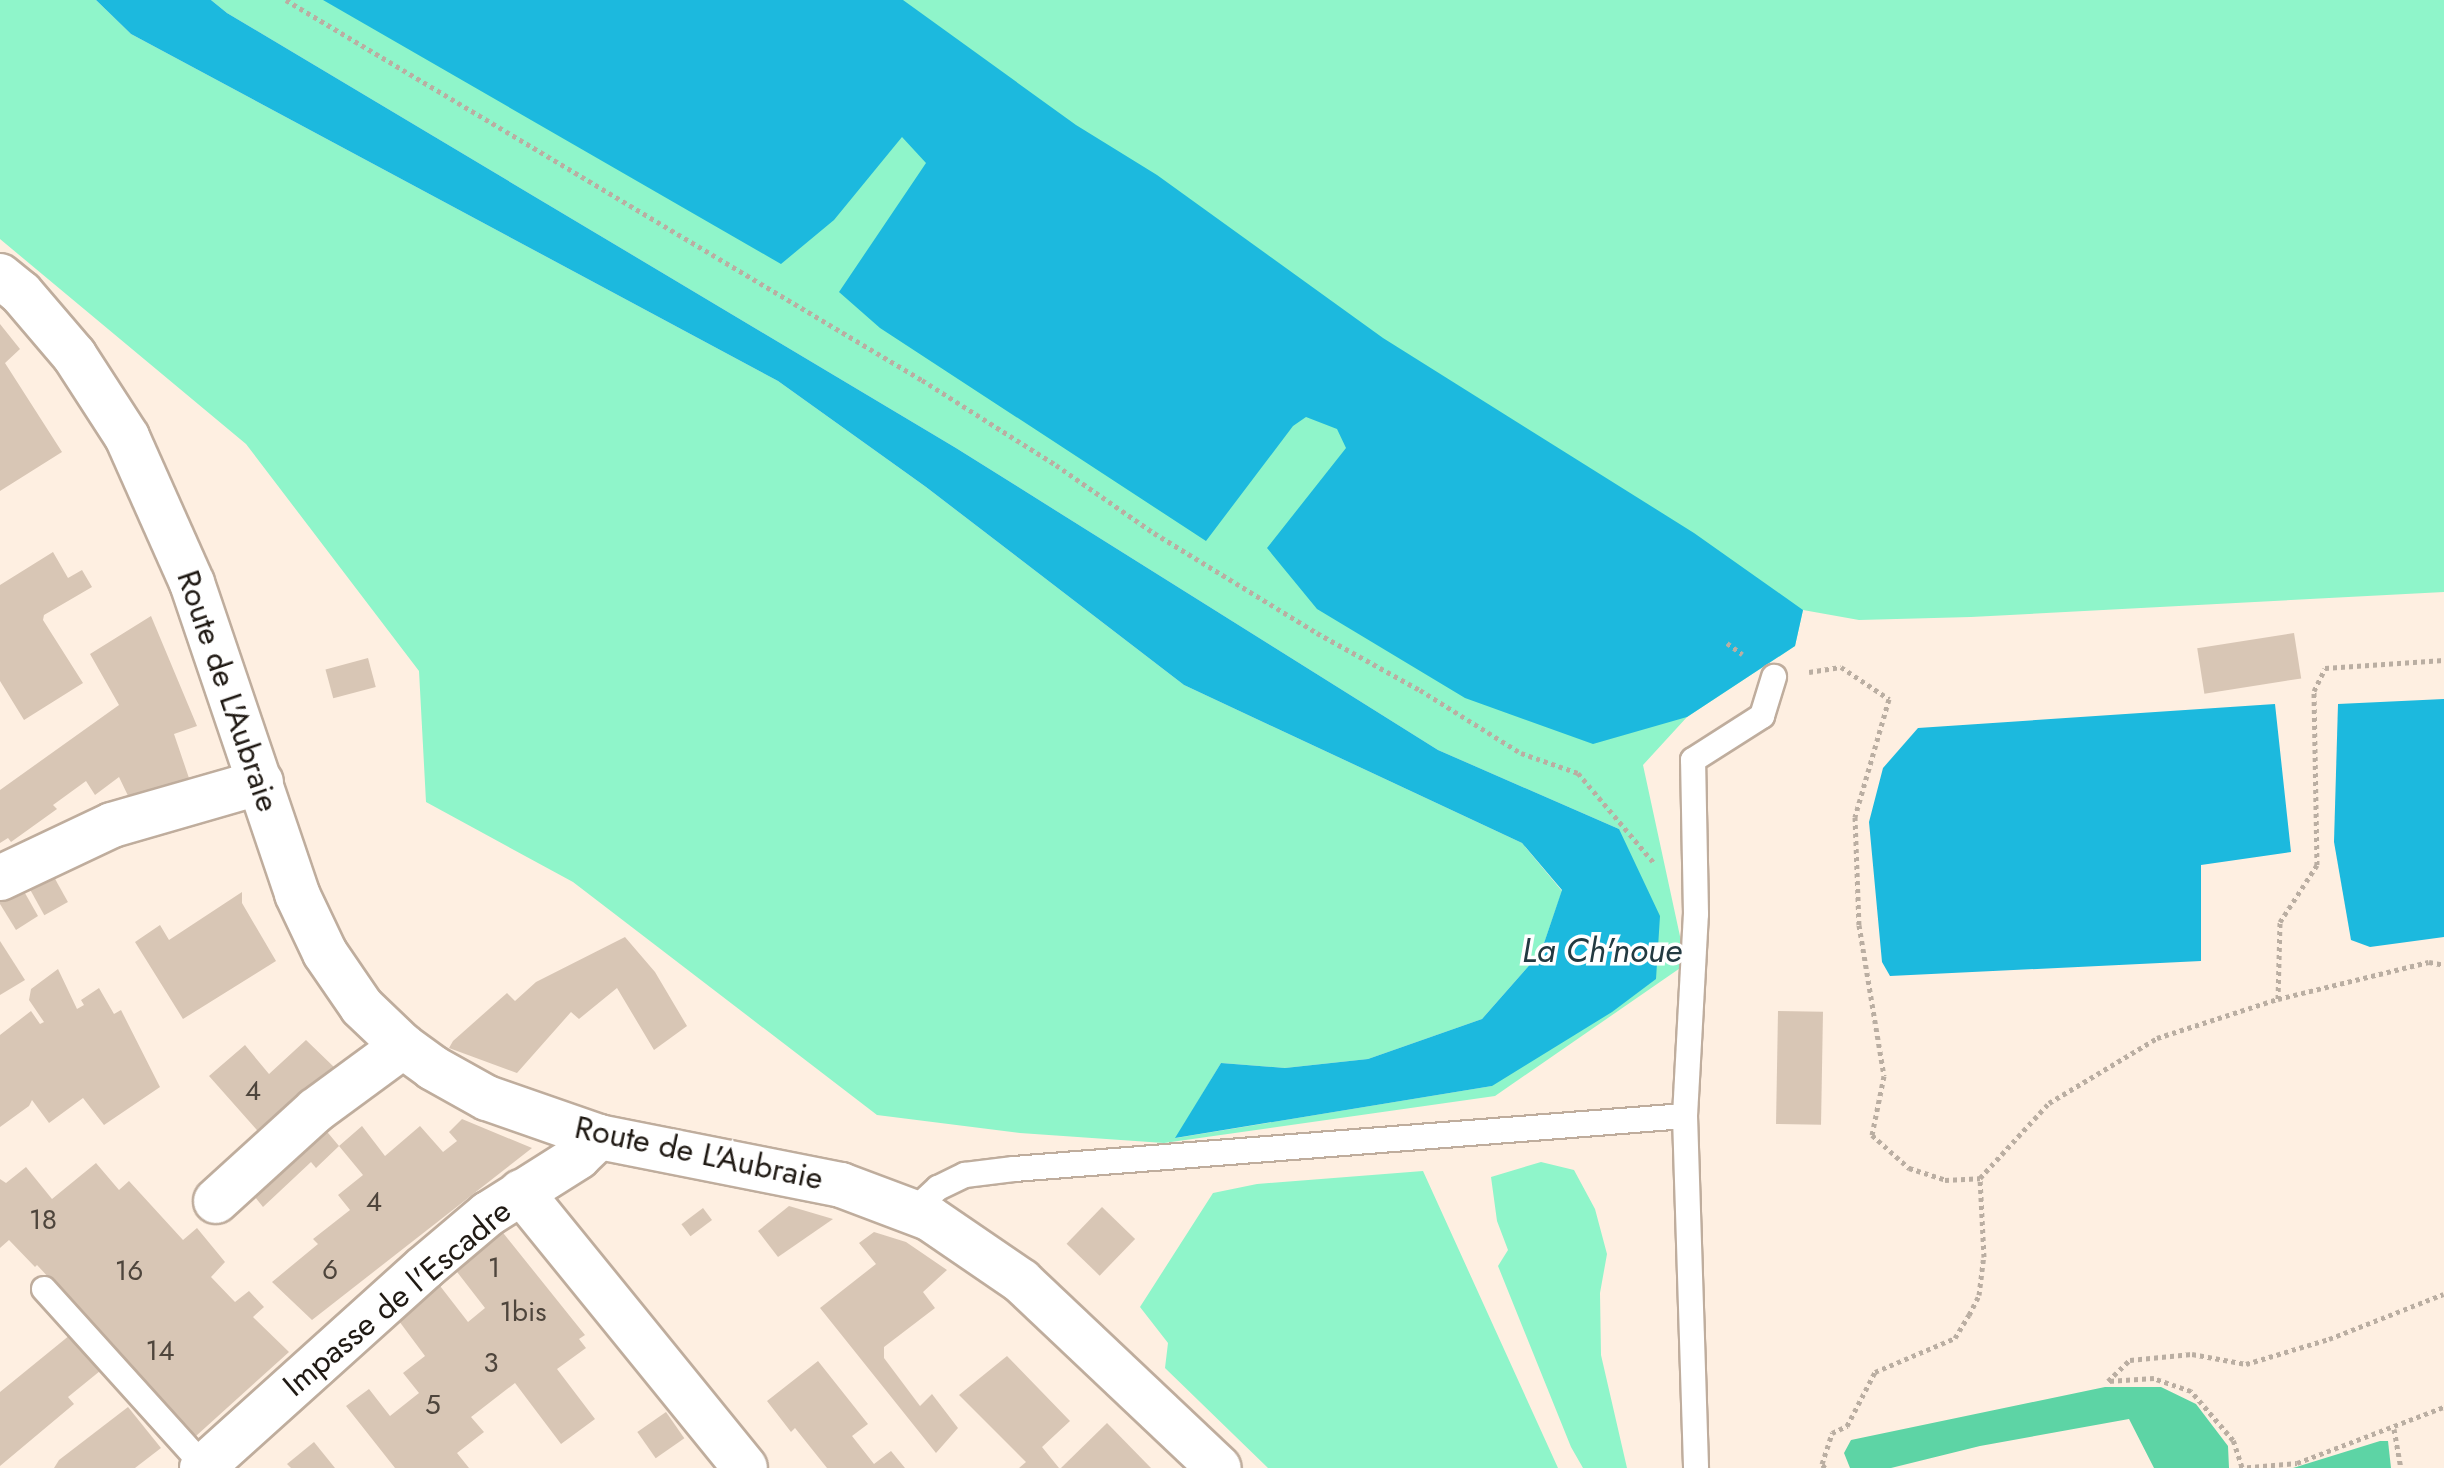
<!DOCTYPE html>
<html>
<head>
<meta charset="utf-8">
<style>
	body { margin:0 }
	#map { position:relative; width:2444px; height:1468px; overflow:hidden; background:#feefe1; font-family:Jost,sans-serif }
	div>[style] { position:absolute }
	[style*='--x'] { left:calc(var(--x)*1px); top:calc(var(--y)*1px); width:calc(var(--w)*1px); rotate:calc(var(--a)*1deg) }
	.green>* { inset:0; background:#8ff5ca }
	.forest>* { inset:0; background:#5dd4a5 }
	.water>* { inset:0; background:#1cb9de }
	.building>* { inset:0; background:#d8c6b5; transform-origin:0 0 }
	.path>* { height:5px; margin-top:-2.5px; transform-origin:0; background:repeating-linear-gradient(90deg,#baaea2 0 4px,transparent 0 8px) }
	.roads { filter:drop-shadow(2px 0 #bfad9d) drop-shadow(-2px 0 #bfad9d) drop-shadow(0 2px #bfad9d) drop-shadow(0 -2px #bfad9d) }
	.lane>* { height:24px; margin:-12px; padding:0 12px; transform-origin:12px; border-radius:12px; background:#fff }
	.street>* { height:44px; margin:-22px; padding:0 22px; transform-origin:22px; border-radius:22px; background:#fff }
	.secondary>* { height:44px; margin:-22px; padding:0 22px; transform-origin:22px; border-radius:22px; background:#fff }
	span { translate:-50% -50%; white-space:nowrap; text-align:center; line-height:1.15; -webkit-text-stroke:7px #fff; paint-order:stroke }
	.number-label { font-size:28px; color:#4e453c }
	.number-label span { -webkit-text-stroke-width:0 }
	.street-label { font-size:32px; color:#201a14 }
	.water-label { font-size:34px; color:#233a41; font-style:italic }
</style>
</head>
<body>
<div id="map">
	<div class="green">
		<i style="clip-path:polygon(0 0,96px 0,131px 34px,778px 381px,926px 487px,1184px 685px,1522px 843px,1562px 891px,1541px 952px,1482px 1019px,1368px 1059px,1285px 1068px,1221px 1063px,1176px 1138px,1492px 1086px,1619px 829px,1438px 750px,956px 448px,227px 13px,211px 0,2444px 0,2444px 592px,1971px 617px,1859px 620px,1803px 610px,1795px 646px,1687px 717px,1643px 765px,1686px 964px,1495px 1096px,1164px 1143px,1020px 1133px,877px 1115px,573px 882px,426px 802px,419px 671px,246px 444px,0 239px)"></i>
		<i style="clip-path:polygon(1541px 1162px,1574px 1170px,1595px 1209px,1607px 1254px,1600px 1293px,1601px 1355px,1627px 1468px,1583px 1468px,1571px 1447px,1498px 1266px,1508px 1250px,1497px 1221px,1491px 1177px)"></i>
		<i style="clip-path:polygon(1423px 1171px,1558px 1468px,1268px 1468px,1165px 1368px,1168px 1343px,1140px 1307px,1213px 1193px,1257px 1184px)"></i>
	</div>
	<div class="forest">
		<i style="clip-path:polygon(2105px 1387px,2161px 1387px,2196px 1404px,2228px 1446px,2229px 1468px,2154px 1468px,2129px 1419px,1980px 1446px,1891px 1468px,1850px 1468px,1844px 1453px,1851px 1440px)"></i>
		<i style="clip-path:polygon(2380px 1441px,2388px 1441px,2391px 1468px,2293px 1468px)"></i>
	</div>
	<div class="water">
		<i style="clip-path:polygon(96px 0,211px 0,227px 13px,956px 448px,1438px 750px,1619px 829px,1660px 916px,1656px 979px,1612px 1012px,1492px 1086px,1175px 1138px,1221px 1063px,1285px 1068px,1368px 1059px,1482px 1019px,1541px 952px,1562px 890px,1522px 843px,1184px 685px,926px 487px,778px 381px,131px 34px)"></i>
		<i style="clip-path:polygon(323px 0,903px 0,1076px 125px,1157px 175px,1383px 338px,1694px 533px,1803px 610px,1795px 646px,1687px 717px,1593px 744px,1465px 698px,1317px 609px,1267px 548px,1346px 448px,1337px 429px,1306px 417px,1293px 426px,1206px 541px,880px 328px,839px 292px,926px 163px,902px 137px,834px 220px,781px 264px)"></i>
		<i style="clip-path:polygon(2444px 699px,2444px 937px,2370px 947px,2351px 940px,2334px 842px,2338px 704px)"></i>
		<i style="clip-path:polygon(2275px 704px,2291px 852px,2201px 865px,2201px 961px,1890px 976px,1882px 962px,1869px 822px,1883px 768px,1918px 728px)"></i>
	</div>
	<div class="building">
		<i style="clip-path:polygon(0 324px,20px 349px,5px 363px,62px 452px,0 491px)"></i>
		<i style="clip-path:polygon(53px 552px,68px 578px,82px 570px,92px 587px,44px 615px,43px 620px,83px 683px,24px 720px,0 681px,0 585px)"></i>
		<i style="clip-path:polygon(151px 616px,197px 726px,174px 734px,191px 784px,131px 802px,119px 777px,95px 795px,86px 781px,53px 805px,57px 809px,11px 842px,8px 838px,0 843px,0 790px,119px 705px,90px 654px)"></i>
		<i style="left:2294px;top:633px;width:46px;height:98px;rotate:81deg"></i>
		<i style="left:368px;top:658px;width:30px;height:44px;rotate:75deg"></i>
		<i style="left:49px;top:868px;width:39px;height:27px;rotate:61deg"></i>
		<i style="clip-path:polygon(17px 879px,38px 916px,16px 930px,0 904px,0 890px)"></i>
		<i style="clip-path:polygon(242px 892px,242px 903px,276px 961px,183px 1019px,135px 942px,160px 925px,169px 940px)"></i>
		<i style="clip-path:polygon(625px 937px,655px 972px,687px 1026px,654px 1050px,617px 988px,579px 1019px,571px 1012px,517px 1073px,449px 1048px,453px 1041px,507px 993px,515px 1001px,536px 982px)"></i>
		<i style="clip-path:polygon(0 941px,25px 980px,0 995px)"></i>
		<i style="clip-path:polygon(58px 969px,77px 1009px,84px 1005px,81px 1000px,99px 988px,114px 1014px,121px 1010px,160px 1087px,104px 1125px,83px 1098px,49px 1123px,32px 1100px,29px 1106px,0 1127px,0 1035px,31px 1011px,40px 1024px,44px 1022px,29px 1000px,31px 989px)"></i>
		<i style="left:1778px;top:1011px;width:45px;height:113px;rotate:1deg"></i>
		<i style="clip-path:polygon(306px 1040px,335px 1068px,264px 1138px,209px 1076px,245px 1045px,269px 1074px)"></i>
		<i style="clip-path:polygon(462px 1119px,532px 1148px,312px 1320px,272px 1282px,318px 1244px,313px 1239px,350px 1210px,338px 1195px,363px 1175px,339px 1146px,362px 1126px,385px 1156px,420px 1126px,443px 1152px,457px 1141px,449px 1132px)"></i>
		<i style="clip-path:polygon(318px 1121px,339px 1146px,316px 1168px,311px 1162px,263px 1207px,247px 1187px)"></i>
		<i style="clip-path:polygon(96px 1163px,119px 1190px,129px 1181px,183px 1240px,197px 1228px,225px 1262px,211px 1277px,235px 1302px,249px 1291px,264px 1307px,253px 1317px,289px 1352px,196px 1436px,37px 1265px,35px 1267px,9px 1240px,0 1248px,0 1179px,6px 1183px,26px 1167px,52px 1199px)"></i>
		<i style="clip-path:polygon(789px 1206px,833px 1219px,778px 1257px,758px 1231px)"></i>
		<i style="left:1102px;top:1207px;width:46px;height:51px;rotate:44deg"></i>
		<i style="left:703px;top:1208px;width:15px;height:27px;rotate:53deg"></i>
		<i style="clip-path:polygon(500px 1229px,585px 1335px,579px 1339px,586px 1348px,557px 1369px,595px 1419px,561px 1444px,515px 1383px,471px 1417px,484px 1432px,457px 1453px,469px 1468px,395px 1468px,346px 1406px,369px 1389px,390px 1416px,419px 1393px,403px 1373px,425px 1356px,396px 1317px,437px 1282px,468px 1322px,485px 1308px,454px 1268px)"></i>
		<i style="clip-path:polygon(874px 1232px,906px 1242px,947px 1270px,923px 1292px,935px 1308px,884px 1347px,884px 1358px,920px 1406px,932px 1394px,958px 1428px,936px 1453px,820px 1308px,876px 1264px,859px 1243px)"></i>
		<i style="clip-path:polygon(70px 1335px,100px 1371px,68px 1397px,74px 1404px,0 1466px,0 1392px)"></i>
		<i style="clip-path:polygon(1007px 1356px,1070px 1421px,1042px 1447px,1059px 1468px,1019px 1468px,1026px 1462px,959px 1395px)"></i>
		<i style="clip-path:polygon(818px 1361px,868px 1424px,852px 1436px,874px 1464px,891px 1451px,905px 1468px,827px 1468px,795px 1428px,791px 1432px,767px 1401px)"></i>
		<i style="clip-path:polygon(128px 1407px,161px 1448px,135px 1468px,54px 1468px,59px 1460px)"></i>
		<i style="left:666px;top:1412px;width:32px;height:35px;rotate:55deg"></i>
		<i style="clip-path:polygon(1107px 1423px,1151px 1468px,1061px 1468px)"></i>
		<i style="clip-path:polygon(314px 1442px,335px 1468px,291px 1468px,287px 1464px)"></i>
	</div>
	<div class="path">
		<i style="--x:286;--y:0;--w:741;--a:30.86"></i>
		<i style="--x:922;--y:380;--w:159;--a:32.4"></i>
		<i style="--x:1056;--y:465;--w:119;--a:34.8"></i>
		<i style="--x:1154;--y:533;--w:191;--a:31.5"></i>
		<i style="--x:1317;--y:633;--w:118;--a:29"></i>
		<i style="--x:1420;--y:690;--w:119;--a:32"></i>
		<i style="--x:1521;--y:753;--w:60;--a:19.3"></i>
		<i style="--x:1578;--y:773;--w:119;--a:49.8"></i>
		<i style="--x:1727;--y:643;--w:19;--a:36"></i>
		<i style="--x:1809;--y:672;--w:32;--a:-9"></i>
		<i style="--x:1841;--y:667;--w:58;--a:33.7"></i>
		<i style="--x:1889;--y:699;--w:123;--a:106.1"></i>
		<i style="--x:1855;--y:817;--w:108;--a:87.9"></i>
		<i style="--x:1859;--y:925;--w:153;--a:80.6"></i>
		<i style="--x:1884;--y:1076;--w:60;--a:101.5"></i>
		<i style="--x:1872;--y:1135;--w:50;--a:41.7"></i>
		<i style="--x:1909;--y:1168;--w:38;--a:18"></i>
		<i style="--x:1945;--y:1180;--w:35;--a:-3"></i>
		<i style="--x:2278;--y:999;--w:77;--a:-88.5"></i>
		<i style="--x:2280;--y:922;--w:68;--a:-57"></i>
		<i style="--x:2317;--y:865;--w:174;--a:-91"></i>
		<i style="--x:2314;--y:691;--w:25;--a:-64"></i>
		<i style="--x:2325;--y:668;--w:119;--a:-3.8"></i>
		<i style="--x:2394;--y:1429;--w:40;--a:80"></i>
		<i style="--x:2242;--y:1467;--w:28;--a:-108"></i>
		<i style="--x:2233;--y:1440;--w:65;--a:-130.6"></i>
		<i style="--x:2191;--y:1391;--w:39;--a:-161"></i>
		<i style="--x:2154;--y:1378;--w:46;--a:176.3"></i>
		<i style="--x:2108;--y:1381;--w:30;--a:-44"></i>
		<i style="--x:2130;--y:1360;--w:62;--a:-5.5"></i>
		<i style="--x:2192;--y:1354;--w:55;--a:10.5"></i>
		<i style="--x:2246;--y:1364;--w:87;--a:-16.8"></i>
		<i style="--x:2329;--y:1339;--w:123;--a:-21.4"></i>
		<i style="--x:1825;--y:1468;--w:5;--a:-127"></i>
		<i style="--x:1822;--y:1464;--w:33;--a:-72"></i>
		<i style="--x:1832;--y:1433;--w:17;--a:-25"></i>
		<i style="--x:1847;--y:1426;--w:61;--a:-62.6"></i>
		<i style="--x:1875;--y:1372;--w:87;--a:-23"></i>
		<i style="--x:1955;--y:1338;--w:27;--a:-59"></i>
		<i style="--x:1969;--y:1315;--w:22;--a:-63"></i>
		<i style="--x:1979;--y:1295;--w:38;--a:-83"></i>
		<i style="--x:1984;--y:1257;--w:79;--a:-92.9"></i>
		<i style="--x:1980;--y:1178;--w:102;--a:-47.4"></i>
		<i style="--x:2049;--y:1103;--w:126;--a:-31"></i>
		<i style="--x:2157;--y:1038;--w:127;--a:-17.9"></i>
		<i style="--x:2278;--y:999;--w:155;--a:-13.8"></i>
		<i style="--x:2429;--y:962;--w:15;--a:11"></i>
		<i style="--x:2239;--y:1468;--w:58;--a:-4.9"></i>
		<i style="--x:2297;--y:1463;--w:157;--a:-20.9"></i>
	</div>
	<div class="roads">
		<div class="lane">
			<i style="--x:1685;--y:1116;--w:202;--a:-86.9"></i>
			<i style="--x:1696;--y:914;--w:154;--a:-91.1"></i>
			<i style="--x:1693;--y:760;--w:82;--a:-32.5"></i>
			<i style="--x:1762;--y:716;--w:41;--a:-72.9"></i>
			<i style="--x:911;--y:1213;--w:37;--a:-43"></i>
			<i style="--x:938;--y:1188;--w:30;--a:-26"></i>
			<i style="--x:965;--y:1175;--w:49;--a:-7"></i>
			<i style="--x:1014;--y:1169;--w:673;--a:-4.52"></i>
			<i style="--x:1685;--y:1116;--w:352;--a:88.2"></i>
			<i style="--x:44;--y:1289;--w:239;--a:47.9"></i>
		</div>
		<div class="street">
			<i style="--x:0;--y:878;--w:124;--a:-25.3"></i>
			<i style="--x:112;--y:825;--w:155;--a:-16.1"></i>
			<i style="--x:521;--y:1192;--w:355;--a:50.9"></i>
			<i style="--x:216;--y:1201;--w:135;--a:-42.3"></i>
			<i style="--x:316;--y:1110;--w:108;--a:-36.3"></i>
			<i style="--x:202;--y:1468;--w:299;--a:-42"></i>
			<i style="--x:424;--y:1268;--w:84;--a:-40.2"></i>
			<i style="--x:488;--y:1214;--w:107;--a:-32.3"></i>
			<i style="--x:578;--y:1157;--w:29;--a:-44"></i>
		</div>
		<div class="secondary">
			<i style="--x:0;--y:276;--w:27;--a:39"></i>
			<i style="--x:21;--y:293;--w:82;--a:49.5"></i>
			<i style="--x:74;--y:355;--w:98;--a:57.1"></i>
			<i style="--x:127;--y:437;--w:160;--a:66"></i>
			<i style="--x:192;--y:583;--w:328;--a:71.3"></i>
			<i style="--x:297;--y:894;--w:65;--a:64.6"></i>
			<i style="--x:325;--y:953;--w:65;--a:55.6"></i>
			<i style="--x:362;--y:1007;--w:57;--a:43.6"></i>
			<i style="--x:403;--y:1046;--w:37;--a:36"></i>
			<i style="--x:433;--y:1068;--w:62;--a:29.1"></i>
			<i style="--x:487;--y:1098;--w:119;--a:19.2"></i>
			<i style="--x:599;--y:1137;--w:247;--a:11.2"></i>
			<i style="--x:841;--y:1185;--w:94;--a:20.6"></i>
			<i style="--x:929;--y:1218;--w:112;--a:34.4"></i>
			<i style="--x:1021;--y:1281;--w:272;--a:43.4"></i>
		</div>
	</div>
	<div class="number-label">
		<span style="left:253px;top:1091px">4</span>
		<span style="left:374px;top:1202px">4</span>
		<span style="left:43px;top:1220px">18</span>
		<span style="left:494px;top:1268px">1</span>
		<span style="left:330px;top:1270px">6</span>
		<span style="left:129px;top:1271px">16</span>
		<span style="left:523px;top:1312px">1bis</span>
		<span style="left:160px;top:1351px">14</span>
		<span style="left:491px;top:1363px">3</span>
		<span style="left:433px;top:1405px">5</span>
	</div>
	<div class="street-label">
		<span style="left:228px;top:691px;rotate:71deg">Route de L'Aubraie</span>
		<span style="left:699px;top:1153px;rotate:12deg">Route de L'Aubraie</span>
		<span style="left:397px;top:1298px;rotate:-40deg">Impasse de l'Escadre</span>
	</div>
	<div class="water-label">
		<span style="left:1602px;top:951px">La Ch'noue</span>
	</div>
</div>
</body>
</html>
